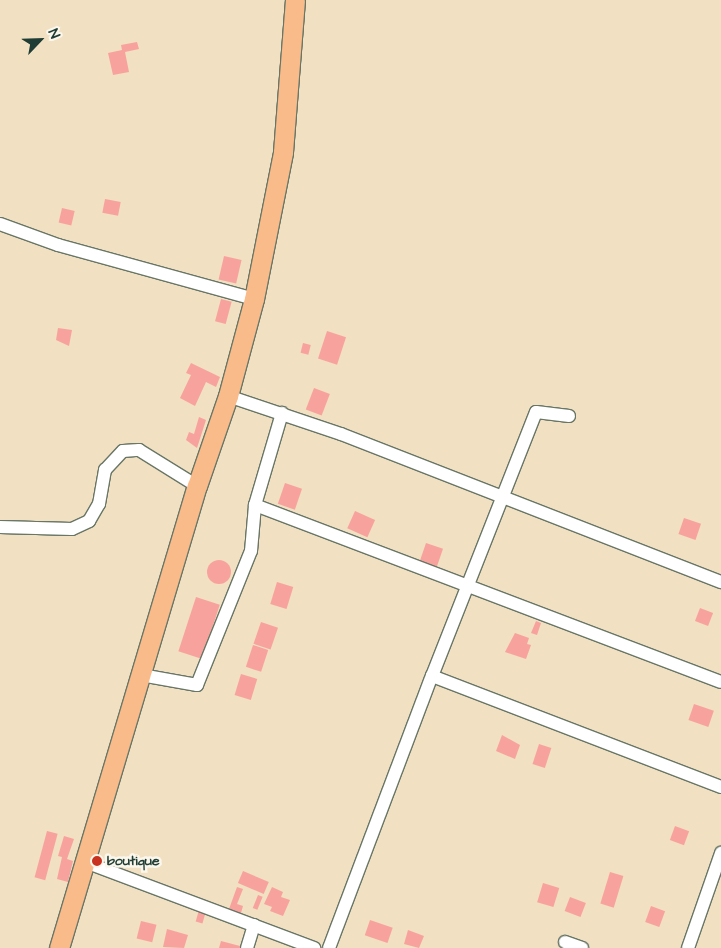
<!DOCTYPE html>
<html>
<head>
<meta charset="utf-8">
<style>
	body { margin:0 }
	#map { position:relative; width:721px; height:948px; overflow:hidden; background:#f1e0c2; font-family:"Architects Daughter",sans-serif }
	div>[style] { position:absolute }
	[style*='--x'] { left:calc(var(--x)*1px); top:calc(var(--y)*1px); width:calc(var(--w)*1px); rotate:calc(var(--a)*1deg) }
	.building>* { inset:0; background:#f8a29e; transform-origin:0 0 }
	.round { border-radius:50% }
	.roads { filter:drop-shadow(1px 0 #687666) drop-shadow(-1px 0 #687666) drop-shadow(0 1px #687666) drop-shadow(0 -1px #687666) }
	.minor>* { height:12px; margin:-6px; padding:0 6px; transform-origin:6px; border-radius:6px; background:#fff }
	.highway>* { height:19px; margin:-9.5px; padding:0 9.5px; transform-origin:9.5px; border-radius:9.5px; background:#fabb8b }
	.dots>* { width:14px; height:14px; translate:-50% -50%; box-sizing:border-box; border:2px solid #fbf7ec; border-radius:50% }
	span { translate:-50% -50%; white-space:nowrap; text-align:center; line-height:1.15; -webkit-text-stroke:5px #fbf7ec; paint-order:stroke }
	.poi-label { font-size:14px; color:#1f3d34; font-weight:700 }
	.left { translate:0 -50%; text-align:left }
	.north { position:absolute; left:15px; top:15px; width:50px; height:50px; -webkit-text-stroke:4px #fbf7ec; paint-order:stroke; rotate:66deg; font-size:14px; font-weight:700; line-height:20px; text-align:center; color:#1f3d34 }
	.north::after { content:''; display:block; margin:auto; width:18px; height:22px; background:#1f3d34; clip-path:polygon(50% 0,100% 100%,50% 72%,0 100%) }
</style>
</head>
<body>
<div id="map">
	<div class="building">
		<i style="clip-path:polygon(137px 42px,139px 49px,125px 52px,129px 72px,113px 75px,108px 53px,122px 50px,121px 45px)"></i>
		<i style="left:105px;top:199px;width:16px;height:14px;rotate:11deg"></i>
		<i style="left:62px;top:208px;width:13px;height:15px;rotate:13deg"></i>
		<i style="left:224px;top:256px;width:18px;height:24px;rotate:13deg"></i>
		<i style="left:221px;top:299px;width:11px;height:23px;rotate:15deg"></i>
		<i style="clip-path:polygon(58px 328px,72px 330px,69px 346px,56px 340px)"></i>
		<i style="left:327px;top:331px;width:20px;height:29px;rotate:18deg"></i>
		<i style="left:303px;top:343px;width:8px;height:10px;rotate:14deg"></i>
		<i style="clip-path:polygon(191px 363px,220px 377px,216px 387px,206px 382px,195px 406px,180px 398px,191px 375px,186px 373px)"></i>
		<i style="left:314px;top:388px;width:17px;height:23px;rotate:21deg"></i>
		<i style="clip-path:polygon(199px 417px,206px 420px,197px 448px,186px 440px,189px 432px,194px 434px)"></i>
		<i style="left:285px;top:483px;width:18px;height:22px;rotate:19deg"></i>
		<i style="left:355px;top:511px;width:22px;height:19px;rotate:24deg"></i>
		<i style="left:684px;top:518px;width:18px;height:17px;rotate:19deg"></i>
		<i style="left:426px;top:543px;width:18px;height:19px;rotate:19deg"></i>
		<i class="round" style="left:207px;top:560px;width:24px;height:24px"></i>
		<i style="left:277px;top:582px;width:17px;height:23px;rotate:17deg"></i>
		<i style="left:196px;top:597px;width:25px;height:57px;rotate:18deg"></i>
		<i style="left:700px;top:608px;width:14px;height:14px;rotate:21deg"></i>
		<i style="clip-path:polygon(536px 621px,541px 623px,537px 635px,531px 633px)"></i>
		<i style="left:261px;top:622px;width:18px;height:23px;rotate:19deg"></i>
		<i style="clip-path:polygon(515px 633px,529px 638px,527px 644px,531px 645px,526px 659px,505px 652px)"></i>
		<i style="left:253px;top:645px;width:16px;height:23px;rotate:18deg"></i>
		<i style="left:241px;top:674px;width:17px;height:22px;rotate:17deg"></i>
		<i style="left:694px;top:704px;width:21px;height:17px;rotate:19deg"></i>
		<i style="clip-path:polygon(502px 735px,520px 745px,515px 759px,496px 751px)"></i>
		<i style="left:539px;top:744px;width:13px;height:21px;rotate:18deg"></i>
		<i style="left:675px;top:826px;width:15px;height:15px;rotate:20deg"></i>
		<i style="left:47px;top:831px;width:11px;height:48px;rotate:15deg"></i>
		<i style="clip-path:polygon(64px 836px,74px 839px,67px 859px,73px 861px,68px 882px,57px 879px,62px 857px,58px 856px)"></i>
		<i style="left:243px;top:871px;width:28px;height:13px;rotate:23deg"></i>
		<i style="left:610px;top:872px;width:14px;height:33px;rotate:17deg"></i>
		<i style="left:543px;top:883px;width:17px;height:20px;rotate:17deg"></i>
		<i style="clip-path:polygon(237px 887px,243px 889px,237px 904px,243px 906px,241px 913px,229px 909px)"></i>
		<i style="clip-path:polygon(272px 887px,283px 892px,281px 897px,290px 900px,283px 916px,270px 911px,272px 907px,264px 904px)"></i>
		<i style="left:258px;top:895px;width:5px;height:14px;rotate:22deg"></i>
		<i style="left:570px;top:897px;width:17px;height:15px;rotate:21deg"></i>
		<i style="left:651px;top:906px;width:15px;height:17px;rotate:20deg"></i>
		<i style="left:199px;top:910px;width:7px;height:12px;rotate:16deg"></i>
		<i style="left:370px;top:920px;width:24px;height:16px;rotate:19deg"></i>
		<i style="left:141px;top:921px;width:16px;height:18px;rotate:14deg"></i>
		<i style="clip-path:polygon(167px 929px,188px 935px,184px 948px,163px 947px)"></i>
		<i style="clip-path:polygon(408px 930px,424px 936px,419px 948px,404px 944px)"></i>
		<i style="clip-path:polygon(221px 941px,240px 946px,240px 948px,219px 948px)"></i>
	</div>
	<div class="roads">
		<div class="minor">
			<i style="--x:0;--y:224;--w:62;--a:19.9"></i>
			<i style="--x:58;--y:245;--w:203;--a:15.4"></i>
			<i style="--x:228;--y:396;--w:119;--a:18.6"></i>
			<i style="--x:341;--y:434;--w:408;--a:21.3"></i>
			<i style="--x:569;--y:416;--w:33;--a:-173"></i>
			<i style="--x:536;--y:412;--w:284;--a:111.5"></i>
			<i style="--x:432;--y:676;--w:310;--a:21"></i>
			<i style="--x:255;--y:505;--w:498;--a:20.8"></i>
			<i style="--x:0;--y:527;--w:72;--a:1.6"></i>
			<i style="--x:72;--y:529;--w:19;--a:-25"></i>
			<i style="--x:89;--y:521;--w:20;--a:-60"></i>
			<i style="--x:99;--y:504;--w:35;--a:-80"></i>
			<i style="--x:105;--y:470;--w:26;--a:-47"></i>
			<i style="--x:123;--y:451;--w:16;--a:-4"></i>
			<i style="--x:139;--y:450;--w:68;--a:31.8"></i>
			<i style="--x:141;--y:675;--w:57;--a:10.1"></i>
			<i style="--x:197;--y:685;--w:144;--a:-68.1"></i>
			<i style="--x:251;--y:551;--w:46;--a:-85"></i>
			<i style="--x:255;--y:505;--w:96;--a:-73.6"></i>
			<i style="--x:85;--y:862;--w:245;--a:20.6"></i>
			<i style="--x:565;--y:942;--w:18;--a:19"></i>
			<i style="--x:247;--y:948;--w:24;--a:-73"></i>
			<i style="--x:329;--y:948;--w:291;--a:-69.3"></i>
			<i style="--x:688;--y:948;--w:101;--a:-70.8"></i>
		</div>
		<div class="highway">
			<i style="--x:59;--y:948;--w:482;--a:-73.4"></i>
			<i style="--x:197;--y:486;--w:95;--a:-71"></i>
			<i style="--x:228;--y:396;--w:100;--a:-75"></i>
			<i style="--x:254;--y:299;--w:150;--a:-78.8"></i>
			<i style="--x:283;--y:152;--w:152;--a:-85.5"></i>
		</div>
	</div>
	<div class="dots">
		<i style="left:97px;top:861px;background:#c8321e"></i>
	</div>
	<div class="poi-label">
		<span class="left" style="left:107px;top:861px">boutique</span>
	</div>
	<div class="north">N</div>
</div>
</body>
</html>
